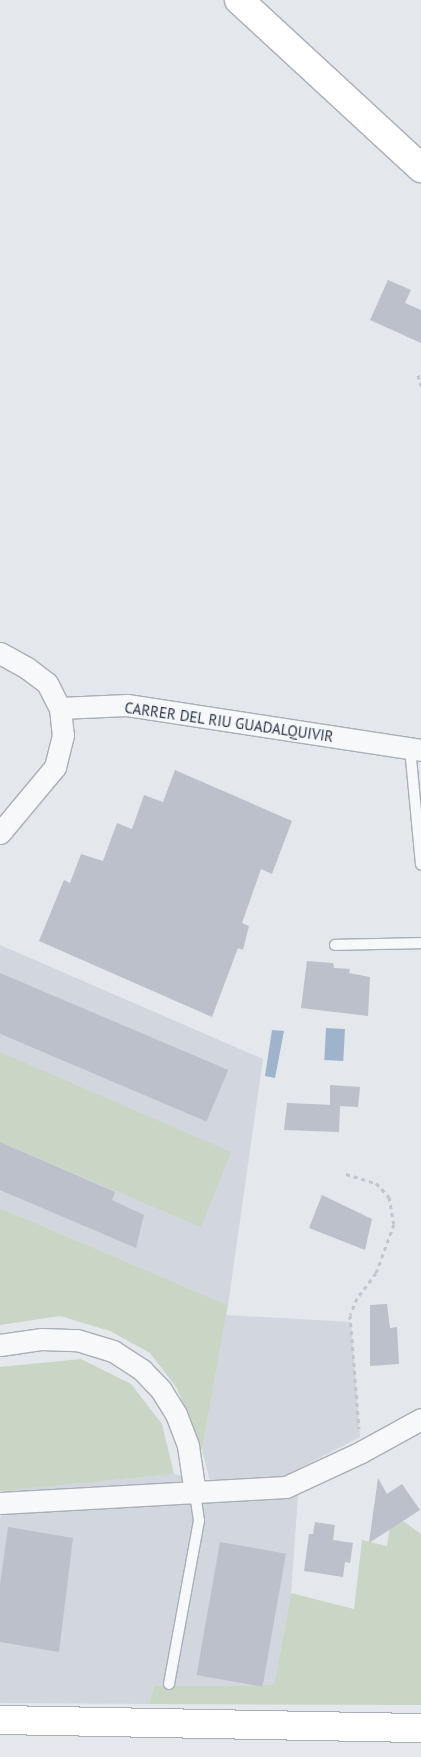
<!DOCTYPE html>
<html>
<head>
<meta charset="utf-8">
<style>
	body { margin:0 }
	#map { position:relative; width:421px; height:1757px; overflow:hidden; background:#e4e7ec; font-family:"PT Sans",sans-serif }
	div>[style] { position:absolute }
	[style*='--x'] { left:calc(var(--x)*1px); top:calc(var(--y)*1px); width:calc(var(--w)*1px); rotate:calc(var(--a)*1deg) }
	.built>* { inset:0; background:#d2d6de }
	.green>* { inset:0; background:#c9d6c5 }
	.water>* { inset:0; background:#9fb4cc; transform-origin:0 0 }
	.building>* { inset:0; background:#bbc0ca; transform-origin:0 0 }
	.path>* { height:3px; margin-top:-1.5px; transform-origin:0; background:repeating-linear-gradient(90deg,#c2c5cb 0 4px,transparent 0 8px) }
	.roads { filter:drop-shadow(1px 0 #a9aeb7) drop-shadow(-1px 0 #a9aeb7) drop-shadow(0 1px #a9aeb7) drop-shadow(0 -1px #a9aeb7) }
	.service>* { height:10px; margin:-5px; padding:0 5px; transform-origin:5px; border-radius:5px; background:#f7f8fa }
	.minor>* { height:21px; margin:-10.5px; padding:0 10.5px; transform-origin:10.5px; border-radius:10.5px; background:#f7f8fa }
	.primary>* { height:28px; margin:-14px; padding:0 14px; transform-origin:14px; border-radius:14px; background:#fff }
	.trunk>* { height:28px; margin:-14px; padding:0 14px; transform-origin:14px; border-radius:14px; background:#fff }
	span { translate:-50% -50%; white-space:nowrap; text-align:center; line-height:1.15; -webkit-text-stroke:4px #f4f6f9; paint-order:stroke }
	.street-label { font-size:15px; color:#2b3445 }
</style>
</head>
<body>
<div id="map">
	<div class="built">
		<i style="clip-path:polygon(0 945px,263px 1059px,228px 1305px,0 1208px)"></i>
		<i style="clip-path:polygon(226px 1315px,351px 1322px,360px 1437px,300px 1468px,291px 1593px,274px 1685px,154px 1686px,149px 1704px,0 1703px,0 1521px,4px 1490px,174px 1474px,210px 1481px,202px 1450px)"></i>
	</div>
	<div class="green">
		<i style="clip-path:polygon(0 1052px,231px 1152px,201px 1227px,0 1142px)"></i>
		<i style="clip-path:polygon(0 1208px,228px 1305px,202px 1450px,177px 1388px,150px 1353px,110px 1331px,60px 1316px,0 1325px)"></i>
		<i style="clip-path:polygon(81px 1359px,131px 1384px,162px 1424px,174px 1474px,0 1491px,0 1367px)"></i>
		<i style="clip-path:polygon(392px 1513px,421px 1534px,421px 1705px,149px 1704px,154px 1686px,274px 1685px,291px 1593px,354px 1609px,362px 1540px,387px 1546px)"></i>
	</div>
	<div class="water">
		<i style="left:326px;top:1028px;width:19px;height:32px;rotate:3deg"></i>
		<i style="clip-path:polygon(272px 1030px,284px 1031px,275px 1078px,265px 1076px)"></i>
	</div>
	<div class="building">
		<i style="clip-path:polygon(388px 280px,411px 290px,405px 303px,421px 310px,421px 343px,370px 320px)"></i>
		<i style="clip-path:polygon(175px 770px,292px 821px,272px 874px,261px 869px,242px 923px,249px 926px,243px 950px,238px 948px,212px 1017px,39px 941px,64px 880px,70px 883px,81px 854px,103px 861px,117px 823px,132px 829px,144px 795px,163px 802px)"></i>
		<i style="clip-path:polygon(307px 961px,333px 963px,334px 968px,350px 969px,349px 973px,370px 977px,368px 1016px,301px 1008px)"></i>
		<i style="left:0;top:973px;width:248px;height:56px;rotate:23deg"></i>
		<i style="clip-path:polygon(330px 1085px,360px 1087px,358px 1107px,340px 1106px,339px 1132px,284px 1130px,287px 1103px,334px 1105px,330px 1105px)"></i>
		<i style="clip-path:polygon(0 1142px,115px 1192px,112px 1200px,144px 1215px,136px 1248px,0 1190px)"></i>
		<i style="clip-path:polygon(322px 1195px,372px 1219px,365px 1250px,309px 1228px)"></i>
		<i style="clip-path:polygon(387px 1304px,390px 1328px,397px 1327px,399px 1364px,370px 1366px,370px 1305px)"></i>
		<i style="clip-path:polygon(378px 1478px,387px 1494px,402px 1484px,420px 1510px,369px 1543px)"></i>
		<i style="clip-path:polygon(315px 1522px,335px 1525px,333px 1540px,353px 1543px,350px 1563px,345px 1562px,343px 1577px,304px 1571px,309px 1534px,313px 1534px)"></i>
		<i style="clip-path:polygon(8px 1527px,73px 1538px,59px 1652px,0 1642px,0 1585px)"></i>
		<i style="left:220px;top:1542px;width:67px;height:135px;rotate:10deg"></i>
	</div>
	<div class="path">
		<i style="--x:418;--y:375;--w:11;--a:75"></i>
		<i style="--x:346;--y:1174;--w:31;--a:17"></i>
		<i style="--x:376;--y:1183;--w:19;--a:47"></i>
		<i style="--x:389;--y:1197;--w:27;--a:80"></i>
		<i style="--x:394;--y:1224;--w:52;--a:110.2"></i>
		<i style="--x:376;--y:1273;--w:31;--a:127"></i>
		<i style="--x:357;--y:1298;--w:18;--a:112"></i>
		<i style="--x:350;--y:1315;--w:114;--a:85.5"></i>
	</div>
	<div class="roads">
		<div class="service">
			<i style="--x:410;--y:748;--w:117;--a:84.6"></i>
			<i style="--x:335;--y:945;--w:86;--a:-1.3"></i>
			<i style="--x:169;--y:1684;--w:166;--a:-79.6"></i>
			<i style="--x:199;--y:1521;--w:28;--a:-98"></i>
		</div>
		<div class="minor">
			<i style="--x:0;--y:653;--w:31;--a:29"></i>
			<i style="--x:27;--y:668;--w:25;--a:37"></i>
			<i style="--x:47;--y:683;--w:28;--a:63"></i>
			<i style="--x:60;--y:708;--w:27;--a:84"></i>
			<i style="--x:63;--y:735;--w:33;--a:104"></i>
			<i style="--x:55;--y:767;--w:86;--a:129.8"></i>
			<i style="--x:60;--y:708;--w:67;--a:-2.6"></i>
			<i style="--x:127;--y:705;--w:297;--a:8.7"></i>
			<i style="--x:0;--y:1345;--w:41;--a:-8.3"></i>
			<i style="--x:41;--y:1339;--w:36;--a:2"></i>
			<i style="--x:77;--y:1340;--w:38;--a:17"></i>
			<i style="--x:113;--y:1351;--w:35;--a:33"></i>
			<i style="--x:142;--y:1370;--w:28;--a:46"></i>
			<i style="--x:161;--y:1390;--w:28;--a:58"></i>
			<i style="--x:176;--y:1414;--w:34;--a:69"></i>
			<i style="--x:188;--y:1446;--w:48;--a:81.5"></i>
			<i style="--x:0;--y:1503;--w:286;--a:-3.2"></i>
			<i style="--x:286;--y:1487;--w:83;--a:-25"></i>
			<i style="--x:361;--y:1452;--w:68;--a:-28.8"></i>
		</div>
		<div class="primary">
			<i style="--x:239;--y:0;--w:248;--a:42.7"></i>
		</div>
		<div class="trunk">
			<i style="--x:0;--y:1720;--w:421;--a:1.1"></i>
		</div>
	</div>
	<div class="street-label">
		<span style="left:229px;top:722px;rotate:8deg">CARRER DEL RIU GUADALQUIVIR</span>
	</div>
</div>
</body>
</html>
